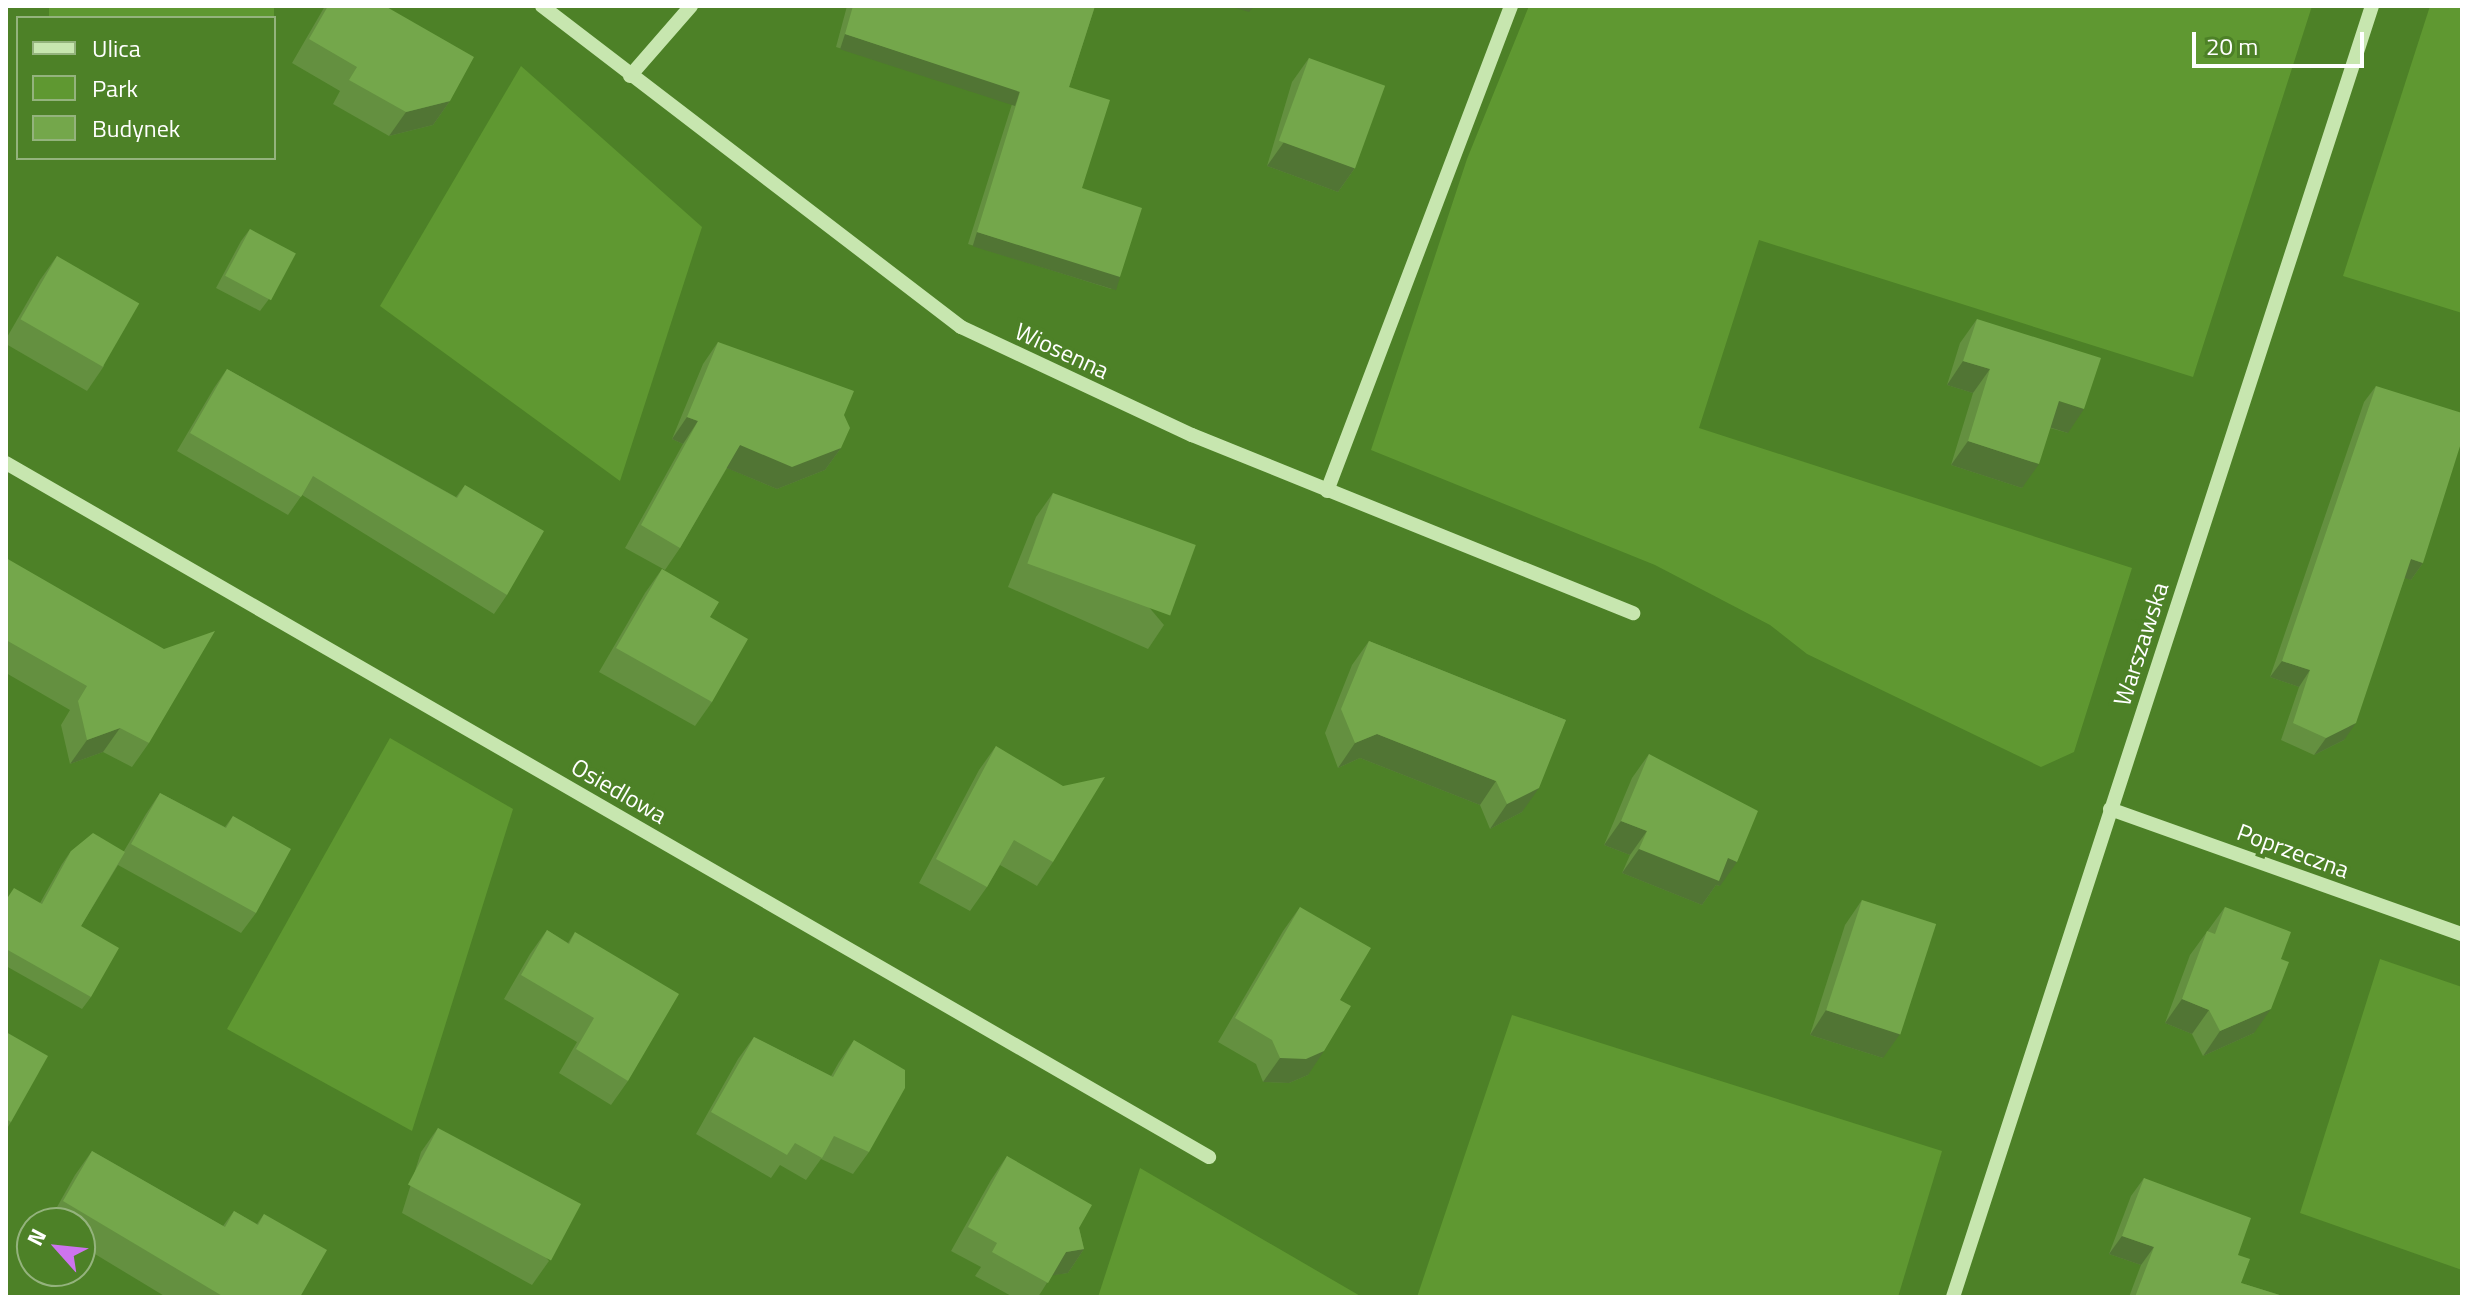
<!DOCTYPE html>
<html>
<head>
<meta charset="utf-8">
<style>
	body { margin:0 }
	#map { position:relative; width:2468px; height:1303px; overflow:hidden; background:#4d8127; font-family:"Titillium Web",sans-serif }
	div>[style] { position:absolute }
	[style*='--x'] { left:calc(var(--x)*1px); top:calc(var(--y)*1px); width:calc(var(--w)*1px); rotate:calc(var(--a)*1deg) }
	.green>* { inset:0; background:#5f9831; transform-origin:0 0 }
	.minor>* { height:14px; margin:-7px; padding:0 7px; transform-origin:7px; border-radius:7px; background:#c7e6af }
	.wall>* { inset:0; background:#649040 }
	.shaded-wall>* { inset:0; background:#517534; transform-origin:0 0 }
	.building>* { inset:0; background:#74a74b; transform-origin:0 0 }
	span { translate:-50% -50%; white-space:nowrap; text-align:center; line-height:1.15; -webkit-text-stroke:8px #4d8127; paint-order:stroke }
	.street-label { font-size:24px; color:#fff }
	.frame { position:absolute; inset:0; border:8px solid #fff; pointer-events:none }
	.legend { position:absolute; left:16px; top:16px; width:260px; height:144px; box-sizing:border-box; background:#4d8127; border:2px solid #94b37d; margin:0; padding:10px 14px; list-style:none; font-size:24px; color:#fff }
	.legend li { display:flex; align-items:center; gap:16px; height:40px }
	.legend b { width:40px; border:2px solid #94b37d }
	.north { position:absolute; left:16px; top:1207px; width:80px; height:80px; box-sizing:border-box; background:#4d8127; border:2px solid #94b37d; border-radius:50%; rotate:297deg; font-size:22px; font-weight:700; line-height:32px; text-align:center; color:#fff }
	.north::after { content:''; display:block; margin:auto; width:28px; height:36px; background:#cd74ee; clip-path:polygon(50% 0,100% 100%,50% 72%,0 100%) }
	.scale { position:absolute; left:2192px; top:32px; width:172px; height:36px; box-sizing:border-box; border:4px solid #fff; border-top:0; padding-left:10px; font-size:24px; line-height:28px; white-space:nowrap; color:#fff; -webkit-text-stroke:6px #4d8127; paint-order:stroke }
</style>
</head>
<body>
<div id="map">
	<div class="green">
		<i style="left:49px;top:6px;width:225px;height:12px"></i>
		<i style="clip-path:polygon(1529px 6px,2312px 6px,2193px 377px,1759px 240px,1699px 428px,2132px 568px,2074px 752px,2041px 767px,1807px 654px,1770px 625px,1655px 565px,1371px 450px,1467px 159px)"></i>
		<i style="clip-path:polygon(2430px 6px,2462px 6px,2462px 313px,2343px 276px)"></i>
		<i style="clip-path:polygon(521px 66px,702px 227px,620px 481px,380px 306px)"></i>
		<i style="clip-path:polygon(390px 738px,513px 809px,412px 1131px,227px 1029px)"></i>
		<i style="clip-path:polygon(2380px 959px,2462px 987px,2462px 1270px,2300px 1213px)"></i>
		<i style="clip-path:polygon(1512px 1015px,1942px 1151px,1898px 1297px,1417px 1297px)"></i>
		<i style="clip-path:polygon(1140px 1168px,1362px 1297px,1098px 1297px)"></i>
	</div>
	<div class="minor">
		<i style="--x:542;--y:6;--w:528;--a:37.46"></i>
		<i style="--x:961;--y:327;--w:255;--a:25.1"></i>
		<i style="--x:1192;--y:435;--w:476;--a:22"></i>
		<i style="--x:630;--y:76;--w:93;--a:-48.9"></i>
		<i style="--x:6;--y:463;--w:1389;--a:29.98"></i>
		<i style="--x:1327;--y:491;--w:519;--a:-69.22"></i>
		<i style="--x:2110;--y:809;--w:374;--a:19.6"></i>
		<i style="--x:1953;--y:1297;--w:1357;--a:-72.02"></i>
	</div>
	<div class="wall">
		<i style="clip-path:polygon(325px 6px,385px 6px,450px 101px,433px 125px,389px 136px,333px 104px,340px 91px,292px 63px)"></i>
		<i style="clip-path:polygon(847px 6px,1095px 6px,1069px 87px,1082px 188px,1120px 277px,1111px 289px,968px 244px,1012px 104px,836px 47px)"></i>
		<i style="clip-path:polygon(1309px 58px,1355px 168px,1338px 192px,1267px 166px,1292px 82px)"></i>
		<i style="clip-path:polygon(250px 229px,269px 299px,260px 311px,216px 288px,241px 241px)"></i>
		<i style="clip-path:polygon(57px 256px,104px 366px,87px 391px,6px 344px,6px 339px,40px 280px)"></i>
		<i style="clip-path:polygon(1977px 319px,2068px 433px,2050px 428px,2022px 488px,1951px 465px,1973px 393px,1947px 385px,1960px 343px)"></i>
		<i style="clip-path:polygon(718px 342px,844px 415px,841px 448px,825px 470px,777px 489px,727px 468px,680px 548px,665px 570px,625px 548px,683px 444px,672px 439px,703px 364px)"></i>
		<i style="clip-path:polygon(227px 369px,456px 497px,465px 485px,507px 595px,494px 614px,302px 495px,288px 515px,177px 451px,214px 388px)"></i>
		<i style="clip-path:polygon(2376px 386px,2423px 563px,2411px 580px,2405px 577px,2344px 740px,2314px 755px,2281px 740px,2299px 687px,2270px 677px,2364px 402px)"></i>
		<i style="clip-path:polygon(1053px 493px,1164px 625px,1148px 649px,1008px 587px,1036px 517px)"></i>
		<i style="clip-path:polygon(6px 558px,149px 743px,132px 767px,103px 752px,70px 764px,61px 725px,70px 710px,6px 673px)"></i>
		<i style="clip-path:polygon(662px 569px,710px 617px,712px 702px,695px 726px,599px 672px,645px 593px)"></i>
		<i style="clip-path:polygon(1369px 641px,1566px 720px,1522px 812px,1490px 829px,1480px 805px,1360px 758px,1338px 768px,1325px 733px,1352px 665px)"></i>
		<i style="clip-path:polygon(996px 746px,1053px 862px,1037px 886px,1000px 865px,987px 887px,970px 911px,919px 883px,979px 770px)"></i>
		<i style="clip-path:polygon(1649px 754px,1720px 886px,1716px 885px,1702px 905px,1622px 873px,1630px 855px,1604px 845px,1632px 778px)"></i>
		<i style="clip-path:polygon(160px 793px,225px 827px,233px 816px,256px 913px,241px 933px,118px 865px,81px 926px,91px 997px,82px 1009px,6px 966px,6px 899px,40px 903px,62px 864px,71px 851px,124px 851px,146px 814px)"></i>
		<i style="clip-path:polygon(1862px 900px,1883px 1058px,1810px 1035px,1845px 925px)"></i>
		<i style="clip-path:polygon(1300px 907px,1340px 1000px,1308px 1075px,1289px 1083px,1263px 1082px,1256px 1064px,1218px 1042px,1283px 931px)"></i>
		<i style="clip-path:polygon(2225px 907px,2254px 1033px,2203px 1056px,2192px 1034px,2165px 1023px,2190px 955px)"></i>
		<i style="clip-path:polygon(547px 930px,568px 943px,575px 932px,628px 1081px,611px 1105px,559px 1073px,577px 1042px,504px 999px,530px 954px)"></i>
		<i style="clip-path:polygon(6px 1032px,11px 1122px,6px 1130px)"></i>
		<i style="clip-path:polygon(754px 1037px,831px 1076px,839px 1062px,854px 1040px,869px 1152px,853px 1174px,821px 1159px,806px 1180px,780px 1165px,771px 1178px,696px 1134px,738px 1059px)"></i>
		<i style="clip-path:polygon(438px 1128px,549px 1261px,532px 1285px,402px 1213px,421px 1152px)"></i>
		<i style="clip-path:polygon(92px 1151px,223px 1226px,234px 1211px,257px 1224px,264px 1214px,300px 1297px,166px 1297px,80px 1245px,80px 1223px,48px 1223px,75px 1175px)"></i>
		<i style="clip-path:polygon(1007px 1156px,1079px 1228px,1084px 1249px,1068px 1273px,1052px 1275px,1038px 1297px,1013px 1297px,975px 1276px,981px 1267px,951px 1251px,991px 1180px)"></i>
		<i style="clip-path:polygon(2144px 1178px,2238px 1255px,2241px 1283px,2286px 1297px,2129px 1297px,2141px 1265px,2109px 1254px,2131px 1196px)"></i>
	</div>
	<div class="shaded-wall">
		<i style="clip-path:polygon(1229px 6px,1254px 6px,1249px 12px)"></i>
		<i style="left:845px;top:34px;width:184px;height:16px;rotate:18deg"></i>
		<i style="clip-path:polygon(450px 101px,433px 125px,389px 136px,406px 112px)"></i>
		<i style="clip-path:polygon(1284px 142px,1355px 168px,1338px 192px,1267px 166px)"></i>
		<i style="left:977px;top:232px;width:150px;height:15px;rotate:17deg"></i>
		<i style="clip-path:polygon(1963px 361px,1990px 369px,1973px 393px,1947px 385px)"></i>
		<i style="clip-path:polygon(2059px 401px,2084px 409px,2068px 433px,2042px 425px)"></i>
		<i style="clip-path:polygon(687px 417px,698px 421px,683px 444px,672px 439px)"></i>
		<i style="clip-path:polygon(1968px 441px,2039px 464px,2022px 488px,1951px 465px)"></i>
		<i style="clip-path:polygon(740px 445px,841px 448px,825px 470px,777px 489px,724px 467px)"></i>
		<i style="clip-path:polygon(2411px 559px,2423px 563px,2411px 580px,2399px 576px)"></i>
		<i style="clip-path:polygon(2282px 661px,2310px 670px,2299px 687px,2270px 677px)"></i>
		<i style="clip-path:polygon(2356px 723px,2344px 740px,2314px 755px,2326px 738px)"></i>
		<i style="clip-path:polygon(120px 728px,103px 752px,70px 764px,87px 740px)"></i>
		<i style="clip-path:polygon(1377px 734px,1496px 781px,1480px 805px,1360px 758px,1338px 768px,1355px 743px)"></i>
		<i style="clip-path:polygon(1539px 788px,1522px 812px,1490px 829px,1507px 804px)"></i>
		<i style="clip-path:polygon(1621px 821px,1647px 831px,1630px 855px,1604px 845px)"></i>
		<i style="clip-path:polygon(1639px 849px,1728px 858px,1737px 862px,1720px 886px,1716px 885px,1702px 905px,1622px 873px)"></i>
		<i style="clip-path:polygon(2182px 999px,2209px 1010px,2192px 1034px,2165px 1023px)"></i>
		<i style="clip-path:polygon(2271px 1009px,2254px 1033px,2203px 1056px,2220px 1031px)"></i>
		<i style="clip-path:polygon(1826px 1010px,1900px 1034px,1883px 1058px,1810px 1035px)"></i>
		<i style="clip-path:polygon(1324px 1051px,1308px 1075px,1289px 1083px,1263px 1082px,1280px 1058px)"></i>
		<i style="clip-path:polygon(2122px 1236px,2154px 1247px,2141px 1265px,2109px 1254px)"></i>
		<i style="clip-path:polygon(1084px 1249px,1068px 1273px,1049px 1276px,1066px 1252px)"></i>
	</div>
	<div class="building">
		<i style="clip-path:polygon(328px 6px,385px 6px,474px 57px,450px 101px,406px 112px,349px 80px,357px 67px,309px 39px)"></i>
		<i style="clip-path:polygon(853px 6px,1095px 6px,1069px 87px,1110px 100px,1082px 188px,1142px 208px,1120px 277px,977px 232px,1020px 92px,845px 34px)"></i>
		<i style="left:1309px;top:58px;width:81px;height:88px;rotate:20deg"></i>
		<i style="left:250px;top:229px;width:52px;height:53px;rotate:28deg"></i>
		<i style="left:57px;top:256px;width:95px;height:73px;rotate:30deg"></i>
		<i style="clip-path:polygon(1977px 319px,2101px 358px,2084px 409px,2059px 401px,2039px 464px,1968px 441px,1990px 369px,1963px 361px)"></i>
		<i style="clip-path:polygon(718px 342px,854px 391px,844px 415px,850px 428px,841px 448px,792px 467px,740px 445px,680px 548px,641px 525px,698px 421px,687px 417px)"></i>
		<i style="clip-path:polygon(227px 369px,457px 498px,465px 485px,544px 531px,507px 595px,313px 476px,301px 497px,190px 433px)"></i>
		<i style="clip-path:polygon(2376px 386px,2462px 413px,2462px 440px,2423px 563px,2411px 559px,2356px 723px,2326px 738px,2293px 723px,2310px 670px,2282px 661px)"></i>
		<i style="left:1053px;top:493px;width:152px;height:75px;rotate:20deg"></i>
		<i style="clip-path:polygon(6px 558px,164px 649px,215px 631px,149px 743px,120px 728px,87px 740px,78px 701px,87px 686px,6px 640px)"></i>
		<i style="clip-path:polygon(662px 569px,719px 602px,710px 617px,748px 639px,712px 702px,616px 648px)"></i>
		<i style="clip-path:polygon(1369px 641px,1566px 720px,1539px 788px,1507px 804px,1496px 781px,1377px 734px,1355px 743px,1341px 709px)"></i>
		<i style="clip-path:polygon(996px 746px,1063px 786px,1105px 777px,1053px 862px,1014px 840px,987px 887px,936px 859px)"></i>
		<i style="clip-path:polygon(1649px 754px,1758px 811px,1737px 862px,1728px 858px,1719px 881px,1639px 849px,1647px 831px,1621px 821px)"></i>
		<i style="clip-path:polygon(160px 793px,226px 828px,233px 816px,291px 849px,256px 913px,131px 844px)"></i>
		<i style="clip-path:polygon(93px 833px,125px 852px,81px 926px,119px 948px,91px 997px,6px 949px,6px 900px,14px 888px,42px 904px,71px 851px)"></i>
		<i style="left:1862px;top:900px;width:78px;height:116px;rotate:18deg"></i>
		<i style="clip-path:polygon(1300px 907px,1371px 948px,1340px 1000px,1351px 1006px,1324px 1051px,1306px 1059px,1280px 1058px,1272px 1040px,1235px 1018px)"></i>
		<i style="clip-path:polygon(2225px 907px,2291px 932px,2281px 959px,2289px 962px,2271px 1009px,2220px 1031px,2209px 1010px,2182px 999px,2207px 931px,2215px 934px)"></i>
		<i style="clip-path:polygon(547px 930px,569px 944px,575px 932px,679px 994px,628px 1081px,576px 1049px,594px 1018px,521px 975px)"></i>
		<i style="clip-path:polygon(6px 1032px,48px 1056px,11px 1122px,6px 1119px)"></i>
		<i style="clip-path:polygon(754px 1037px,833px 1077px,854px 1040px,905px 1070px,905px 1088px,869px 1152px,834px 1136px,822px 1158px,795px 1143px,787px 1155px,711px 1112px)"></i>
		<i style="left:438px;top:1128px;width:162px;height:64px;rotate:28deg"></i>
		<i style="clip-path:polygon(92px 1151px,225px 1227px,234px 1211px,258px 1225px,264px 1214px,327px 1250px,300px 1297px,224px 1297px,63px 1201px)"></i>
		<i style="clip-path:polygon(1007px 1156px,1092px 1205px,1079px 1228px,1084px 1249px,1066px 1252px,1048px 1283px,992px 1252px,997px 1243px,968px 1227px)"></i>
		<i style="clip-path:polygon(2144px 1178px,2251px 1218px,2238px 1255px,2250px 1259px,2241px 1283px,2286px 1297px,2135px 1297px,2154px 1247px,2122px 1236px)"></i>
	</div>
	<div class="street-label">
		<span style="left:1062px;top:351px;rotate:25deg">Wiosenna</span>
		<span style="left:2141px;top:644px;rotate:-72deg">Warszawska</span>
		<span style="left:619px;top:791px;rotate:30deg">Osiedlowa</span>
		<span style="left:2293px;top:851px;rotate:20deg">Poprzeczna</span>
	</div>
	<div class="frame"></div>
	<ul class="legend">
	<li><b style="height:10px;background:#c7e6af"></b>Ulica</li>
	<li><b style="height:22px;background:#5f9831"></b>Park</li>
	<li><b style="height:22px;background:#74a74b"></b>Budynek</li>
	</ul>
	<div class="north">N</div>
	<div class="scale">20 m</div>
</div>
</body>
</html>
